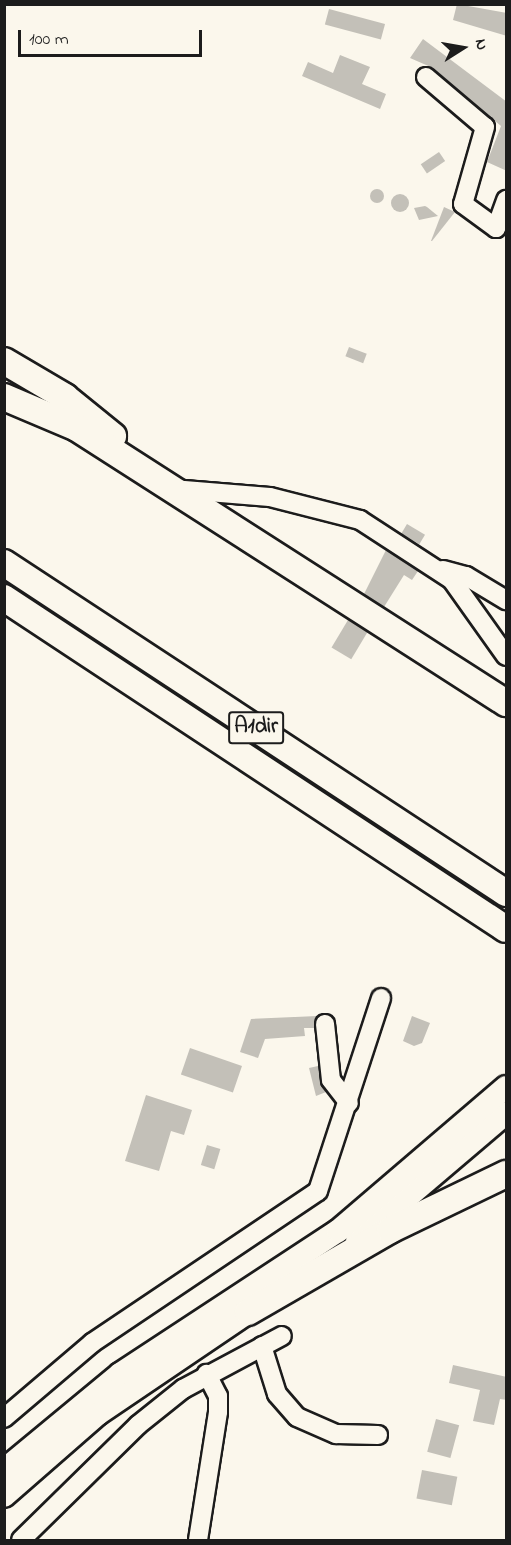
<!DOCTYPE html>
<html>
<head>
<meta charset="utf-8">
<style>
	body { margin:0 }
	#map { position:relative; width:511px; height:1545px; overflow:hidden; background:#fbf7ec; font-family:"Indie Flower",sans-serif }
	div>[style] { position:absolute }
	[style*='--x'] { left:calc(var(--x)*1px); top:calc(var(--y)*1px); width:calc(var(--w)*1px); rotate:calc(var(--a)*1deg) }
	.building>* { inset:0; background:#c3c0b8; transform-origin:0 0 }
	.round { border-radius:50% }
	.roads { filter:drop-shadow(2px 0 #1c1c1c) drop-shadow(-2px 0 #1c1c1c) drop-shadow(0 2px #1c1c1c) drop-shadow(0 -2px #1c1c1c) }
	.minor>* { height:18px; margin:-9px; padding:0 9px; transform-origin:9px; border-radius:9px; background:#fbf7ec }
	.major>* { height:22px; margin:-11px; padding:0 11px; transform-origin:11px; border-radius:11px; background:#fbf7ec }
	.highway>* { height:26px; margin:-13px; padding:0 13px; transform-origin:13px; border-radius:13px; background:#fbf7ec }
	span { translate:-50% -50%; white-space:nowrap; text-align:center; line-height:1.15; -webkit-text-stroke:4.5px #fbf7ec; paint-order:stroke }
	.shield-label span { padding:2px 4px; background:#fbf7ec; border:2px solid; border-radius:4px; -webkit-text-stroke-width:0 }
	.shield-label { font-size:22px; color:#1c1c1c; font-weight:700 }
	.frame { position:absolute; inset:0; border:6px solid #1c1c1c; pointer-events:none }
	.north { position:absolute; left:433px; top:18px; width:60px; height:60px; -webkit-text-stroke:4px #fbf7ec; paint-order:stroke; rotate:79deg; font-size:16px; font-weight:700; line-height:24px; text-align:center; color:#1c1c1c }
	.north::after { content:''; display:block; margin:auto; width:21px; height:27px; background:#1c1c1c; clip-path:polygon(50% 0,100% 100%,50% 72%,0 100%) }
	.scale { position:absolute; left:18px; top:30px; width:184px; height:27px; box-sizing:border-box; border:3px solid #1c1c1c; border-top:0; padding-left:8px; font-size:18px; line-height:21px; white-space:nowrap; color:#1c1c1c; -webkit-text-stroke:4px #fbf7ec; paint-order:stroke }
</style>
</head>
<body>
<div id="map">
	<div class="building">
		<i style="clip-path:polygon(457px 4px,507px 13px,507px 36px,453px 20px)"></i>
		<i style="left:329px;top:9px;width:58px;height:16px;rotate:15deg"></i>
		<i style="clip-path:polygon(423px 39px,507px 102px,507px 171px,487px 162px,501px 126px,433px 68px,410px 58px)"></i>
		<i style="clip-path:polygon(340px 55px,370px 67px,362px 84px,386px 94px,380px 109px,302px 76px,308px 62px,333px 73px)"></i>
		<i style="left:439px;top:152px;width:11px;height:22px;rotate:56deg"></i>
		<i class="round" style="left:370px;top:189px;width:14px;height:14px"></i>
		<i class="round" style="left:391px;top:194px;width:18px;height:18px"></i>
		<i style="clip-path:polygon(425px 206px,427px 207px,438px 216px,419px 220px,414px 208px)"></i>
		<i style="clip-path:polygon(444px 207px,455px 212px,432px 241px,431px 241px)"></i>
		<i style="left:349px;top:347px;width:19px;height:10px;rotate:21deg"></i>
		<i style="left:407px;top:524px;width:21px;height:11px;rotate:31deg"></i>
		<i style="clip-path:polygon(386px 550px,418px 571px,412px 580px,404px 575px,384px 607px,364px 594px)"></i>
		<i style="left:348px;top:620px;width:23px;height:32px;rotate:31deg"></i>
		<i style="clip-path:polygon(317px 1016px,314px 1028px,304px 1028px,305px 1036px,265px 1039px,258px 1058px,240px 1052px,251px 1019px)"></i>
		<i style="clip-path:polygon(412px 1016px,430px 1023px,422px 1043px,414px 1046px,403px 1041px)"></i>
		<i style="left:190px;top:1048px;width:55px;height:28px;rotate:19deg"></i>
		<i style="clip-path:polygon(318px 1066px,326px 1092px,316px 1096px,309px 1068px)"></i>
		<i style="clip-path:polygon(146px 1095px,192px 1110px,184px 1135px,171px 1131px,159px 1171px,125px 1161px)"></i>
		<i style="left:207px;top:1145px;width:14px;height:21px;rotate:17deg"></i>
		<i style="clip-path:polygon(453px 1365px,507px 1377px,507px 1400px,500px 1399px,494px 1425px,473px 1421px,480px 1390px,449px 1383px)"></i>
		<i style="left:436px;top:1419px;width:24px;height:34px;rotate:15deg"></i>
		<i style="left:422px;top:1470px;width:36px;height:29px;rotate:11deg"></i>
	</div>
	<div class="roads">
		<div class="minor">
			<i style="--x:426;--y:77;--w:77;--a:40.3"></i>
			<i style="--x:485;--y:127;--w:80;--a:105.9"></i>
			<i style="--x:463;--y:204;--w:41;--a:36"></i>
			<i style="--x:496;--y:228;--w:30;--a:-70"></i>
			<i style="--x:172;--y:489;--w:98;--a:4.7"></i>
			<i style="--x:270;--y:497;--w:93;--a:14.3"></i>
			<i style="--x:360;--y:520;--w:110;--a:33.1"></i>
			<i style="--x:452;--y:580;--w:93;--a:54.6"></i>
			<i style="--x:443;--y:570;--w:24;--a:15"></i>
			<i style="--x:466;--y:576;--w:47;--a:31"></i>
			<i style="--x:325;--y:1024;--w:56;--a:83.9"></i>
			<i style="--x:331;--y:1080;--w:29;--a:52"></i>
			<i style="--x:262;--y:1346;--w:50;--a:72.6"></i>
			<i style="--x:277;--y:1394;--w:30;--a:49"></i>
			<i style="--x:297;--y:1417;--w:43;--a:23.6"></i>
			<i style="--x:336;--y:1434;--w:42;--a:1.4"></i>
			<i style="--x:4;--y:1418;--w:116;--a:-40.4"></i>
			<i style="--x:92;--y:1343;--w:272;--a:-33.9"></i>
			<i style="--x:318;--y:1191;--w:203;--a:-71.9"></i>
			<i style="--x:21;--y:1540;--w:164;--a:-44.5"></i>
			<i style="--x:138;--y:1425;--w:58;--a:-38.7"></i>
			<i style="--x:183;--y:1389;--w:112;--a:-28.2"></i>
			<i style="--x:198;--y:1540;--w:130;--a:-81.1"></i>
			<i style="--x:218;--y:1412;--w:16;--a:-90"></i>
			<i style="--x:218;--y:1396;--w:25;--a:-117"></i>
		</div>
		<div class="major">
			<i style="--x:357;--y:1240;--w:196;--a:-40.4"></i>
			<i style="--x:4;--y:1470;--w:151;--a:-39.6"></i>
			<i style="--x:120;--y:1374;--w:261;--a:-33.3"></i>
			<i style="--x:338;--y:1231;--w:221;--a:-40.6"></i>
			<i style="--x:4;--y:1496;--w:125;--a:-41.1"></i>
			<i style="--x:98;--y:1414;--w:198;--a:-34.1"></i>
		</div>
		<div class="highway">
			<i style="--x:4;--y:361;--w:71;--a:30.5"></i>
			<i style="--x:65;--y:397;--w:62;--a:39.1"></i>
			<i style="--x:4;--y:397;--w:79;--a:23"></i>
			<i style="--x:77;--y:428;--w:510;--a:32.66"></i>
			<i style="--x:4;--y:563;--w:601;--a:33.32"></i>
			<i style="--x:4;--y:598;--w:601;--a:33.4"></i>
			<i style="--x:248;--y:1312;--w:164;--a:-30"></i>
			<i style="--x:390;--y:1230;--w:129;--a:-25.8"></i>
		</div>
	</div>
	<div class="shield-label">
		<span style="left:256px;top:728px">A1dir</span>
	</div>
	<div class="frame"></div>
	<div class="north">N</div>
	<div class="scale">100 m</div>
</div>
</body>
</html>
